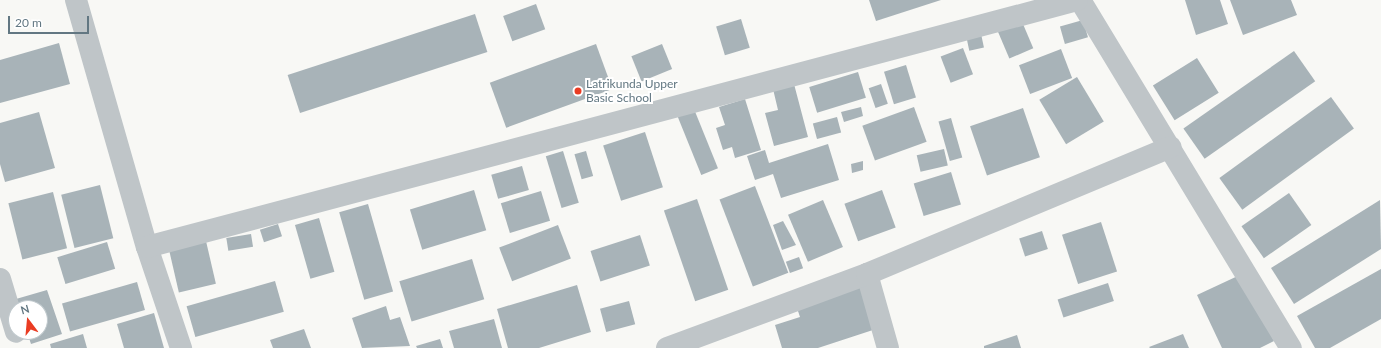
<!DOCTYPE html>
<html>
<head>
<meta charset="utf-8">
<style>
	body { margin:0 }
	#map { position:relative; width:1381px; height:348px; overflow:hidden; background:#f8f8f5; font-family:Lato,sans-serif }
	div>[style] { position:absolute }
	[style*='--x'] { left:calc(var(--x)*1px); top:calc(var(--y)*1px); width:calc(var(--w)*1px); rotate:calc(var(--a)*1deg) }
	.building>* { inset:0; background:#a8b3b8; transform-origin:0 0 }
	.minor>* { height:22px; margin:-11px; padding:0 11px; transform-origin:11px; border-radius:11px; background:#bfc5c8 }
	.dots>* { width:11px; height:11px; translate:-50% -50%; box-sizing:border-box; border:2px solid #fff; border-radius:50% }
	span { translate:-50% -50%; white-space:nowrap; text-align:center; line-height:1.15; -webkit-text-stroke:4px #fff; paint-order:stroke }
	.poi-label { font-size:12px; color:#627782 }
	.left { translate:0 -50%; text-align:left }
	.north { position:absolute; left:8px; top:300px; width:40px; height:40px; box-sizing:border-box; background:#fff; border:1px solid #c0c9cd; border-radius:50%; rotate:344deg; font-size:11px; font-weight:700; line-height:16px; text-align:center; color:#627782 }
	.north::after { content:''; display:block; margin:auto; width:14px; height:18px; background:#ea3c23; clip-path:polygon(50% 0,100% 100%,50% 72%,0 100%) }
	.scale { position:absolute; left:8px; top:16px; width:81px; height:18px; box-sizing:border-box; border:2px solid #627782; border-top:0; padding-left:5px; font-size:12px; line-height:14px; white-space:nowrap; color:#627782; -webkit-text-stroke:3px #fff; paint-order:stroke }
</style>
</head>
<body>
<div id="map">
	<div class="building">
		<i style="clip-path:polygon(869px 0,941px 0,876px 21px)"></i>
		<i style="clip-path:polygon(1185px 0,1220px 0,1228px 24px,1196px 35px)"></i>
		<i style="clip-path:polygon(1230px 0,1291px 0,1297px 15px,1243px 35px)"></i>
		<i style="left:536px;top:4px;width:27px;height:35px;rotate:70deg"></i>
		<i style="left:475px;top:14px;width:40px;height:197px;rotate:72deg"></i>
		<i style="left:1020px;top:17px;width:34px;height:26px;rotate:67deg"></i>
		<i style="left:741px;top:19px;width:30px;height:26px;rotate:73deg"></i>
		<i style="left:1083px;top:20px;width:18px;height:24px;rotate:74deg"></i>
		<i style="left:980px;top:29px;width:19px;height:15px;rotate:78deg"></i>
		<i style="clip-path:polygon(59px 43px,70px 84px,0 103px,0 60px)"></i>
		<i style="left:596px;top:44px;width:48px;height:113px;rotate:70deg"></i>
		<i style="left:662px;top:44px;width:27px;height:33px;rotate:68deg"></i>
		<i style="left:963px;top:48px;width:28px;height:24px;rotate:69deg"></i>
		<i style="left:1061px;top:49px;width:31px;height:45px;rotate:69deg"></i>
		<i style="left:1294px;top:51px;width:37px;height:135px;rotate:55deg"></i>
		<i style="left:1197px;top:58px;width:41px;height:52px;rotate:58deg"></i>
		<i style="left:906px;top:65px;width:34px;height:23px;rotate:73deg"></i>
		<i style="left:858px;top:72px;width:27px;height:51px;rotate:73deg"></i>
		<i style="left:1077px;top:77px;width:52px;height:44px;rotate:59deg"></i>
		<i style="clip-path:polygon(794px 84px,808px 137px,774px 146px,765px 113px,778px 110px,773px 89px)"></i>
		<i style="left:881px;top:84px;width:21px;height:13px;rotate:71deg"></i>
		<i style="left:1331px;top:97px;width:39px;height:138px;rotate:54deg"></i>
		<i style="clip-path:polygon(745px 99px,761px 150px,735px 158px,732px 147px,723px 150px,716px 128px,725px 125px,719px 107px)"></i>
		<i style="clip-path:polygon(861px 107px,863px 116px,844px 122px,841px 112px)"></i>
		<i style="left:914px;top:107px;width:37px;height:55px;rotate:70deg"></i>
		<i style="left:1023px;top:108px;width:52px;height:56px;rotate:71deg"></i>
		<i style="left:694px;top:109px;width:64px;height:18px;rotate:68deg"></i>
		<i style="clip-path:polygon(39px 112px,55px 168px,5px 182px,0 164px,0 123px)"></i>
		<i style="left:837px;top:117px;width:16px;height:25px;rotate:75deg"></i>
		<i style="left:951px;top:118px;width:41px;height:13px;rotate:74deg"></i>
		<i style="left:645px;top:132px;width:58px;height:44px;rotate:72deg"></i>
		<i style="clip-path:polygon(828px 144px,839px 180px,781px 198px,773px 174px,755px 180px,747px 156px,765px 150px,769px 163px)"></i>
		<i style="left:944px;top:149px;width:17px;height:28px;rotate:77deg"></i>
		<i style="left:563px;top:151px;width:54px;height:18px;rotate:73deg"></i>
		<i style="left:586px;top:151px;width:26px;height:12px;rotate:74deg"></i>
		<i style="clip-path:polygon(863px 161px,863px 170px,852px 173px,851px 164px)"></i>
		<i style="left:522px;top:166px;width:25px;height:32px;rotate:74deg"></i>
		<i style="left:951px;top:172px;width:34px;height:39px;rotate:73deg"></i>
		<i style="left:100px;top:185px;width:55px;height:40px;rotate:76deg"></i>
		<i style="left:755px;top:186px;width:93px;height:38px;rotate:69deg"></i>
		<i style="left:474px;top:190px;width:42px;height:67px;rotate:73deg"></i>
		<i style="left:882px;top:190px;width:40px;height:40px;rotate:70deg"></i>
		<i style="left:541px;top:191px;width:31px;height:42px;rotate:73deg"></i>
		<i style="left:53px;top:192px;width:58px;height:46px;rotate:76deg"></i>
		<i style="left:1289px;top:193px;width:39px;height:58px;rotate:55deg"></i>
		<i style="left:697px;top:199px;width:96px;height:35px;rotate:71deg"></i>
		<i style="left:823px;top:200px;width:51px;height:38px;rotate:67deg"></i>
		<i style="clip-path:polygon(1380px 200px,1381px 249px,1294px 304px,1271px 268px)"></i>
		<i style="left:368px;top:204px;width:91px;height:30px;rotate:74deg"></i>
		<i style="left:319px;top:218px;width:56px;height:25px;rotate:74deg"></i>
		<i style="clip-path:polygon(783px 221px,796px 245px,782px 250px,773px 225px)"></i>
		<i style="left:1101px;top:222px;width:52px;height:41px;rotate:72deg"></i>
		<i style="left:278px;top:224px;width:13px;height:19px;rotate:72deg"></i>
		<i style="left:558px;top:225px;width:36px;height:63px;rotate:69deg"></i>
		<i style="left:1042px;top:231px;width:19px;height:24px;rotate:72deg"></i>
		<i style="left:251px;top:234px;width:13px;height:25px;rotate:81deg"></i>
		<i style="left:640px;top:235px;width:32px;height:52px;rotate:72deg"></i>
		<i style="left:206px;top:241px;width:44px;height:38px;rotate:77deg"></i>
		<i style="left:107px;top:242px;width:28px;height:52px;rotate:73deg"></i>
		<i style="left:799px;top:257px;width:12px;height:14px;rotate:70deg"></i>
		<i style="left:472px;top:259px;width:42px;height:76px;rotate:73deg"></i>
		<i style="clip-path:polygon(1381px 269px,1381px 319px,1330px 348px,1315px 348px,1297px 316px)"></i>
		<i style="clip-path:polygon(1242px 274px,1274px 341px,1260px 348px,1222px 348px,1197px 295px)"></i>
		<i style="left:275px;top:281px;width:32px;height:92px;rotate:74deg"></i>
		<i style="left:137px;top:282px;width:29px;height:78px;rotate:74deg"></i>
		<i style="left:1108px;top:283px;width:19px;height:53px;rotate:72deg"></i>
		<i style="clip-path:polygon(577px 285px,591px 332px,539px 348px,508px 348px,497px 309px)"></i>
		<i style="clip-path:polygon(862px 286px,876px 329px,818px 348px,782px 348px,775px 325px,800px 317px,797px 308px)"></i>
		<i style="clip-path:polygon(47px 290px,62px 334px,31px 344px,27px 332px,40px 332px,40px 308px,19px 308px,16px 299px)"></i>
		<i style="left:629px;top:301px;width:24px;height:30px;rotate:75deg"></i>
		<i style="clip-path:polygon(386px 306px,390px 320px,400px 317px,410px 346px,362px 348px,352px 318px)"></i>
		<i style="clip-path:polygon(154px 313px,164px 348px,124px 348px,117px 324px)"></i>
		<i style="clip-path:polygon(494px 319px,502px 348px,454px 348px,449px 331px)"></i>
		<i style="clip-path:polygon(304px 329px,311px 348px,273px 348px,270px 340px)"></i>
		<i style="clip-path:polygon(83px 334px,87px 348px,51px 348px,50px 344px)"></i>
		<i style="clip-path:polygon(1183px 334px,1189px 348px,1150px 348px,1149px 347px)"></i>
		<i style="clip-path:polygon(1017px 335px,1021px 348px,984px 348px,984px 346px)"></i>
		<i style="clip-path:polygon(440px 339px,443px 348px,417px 348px,416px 346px)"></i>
	</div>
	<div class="minor">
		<i style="--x:76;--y:0;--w:257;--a:74"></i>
		<i style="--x:147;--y:247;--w:107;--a:71.4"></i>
		<i style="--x:1080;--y:0;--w:407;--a:58.8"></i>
		<i style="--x:147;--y:247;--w:962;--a:-14.87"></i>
		<i style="--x:867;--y:274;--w:77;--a:74.2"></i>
		<i style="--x:0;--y:279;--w:55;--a:73.2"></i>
		<i style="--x:667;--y:348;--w:213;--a:-20.3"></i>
		<i style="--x:867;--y:274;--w:329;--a:-22.7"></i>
	</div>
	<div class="dots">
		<i style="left:578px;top:91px;background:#ea3c23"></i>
	</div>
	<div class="poi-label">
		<span class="left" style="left:586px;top:91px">Latrikunda Upper<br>Basic School</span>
	</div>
	<div class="north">N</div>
	<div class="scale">20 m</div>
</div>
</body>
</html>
